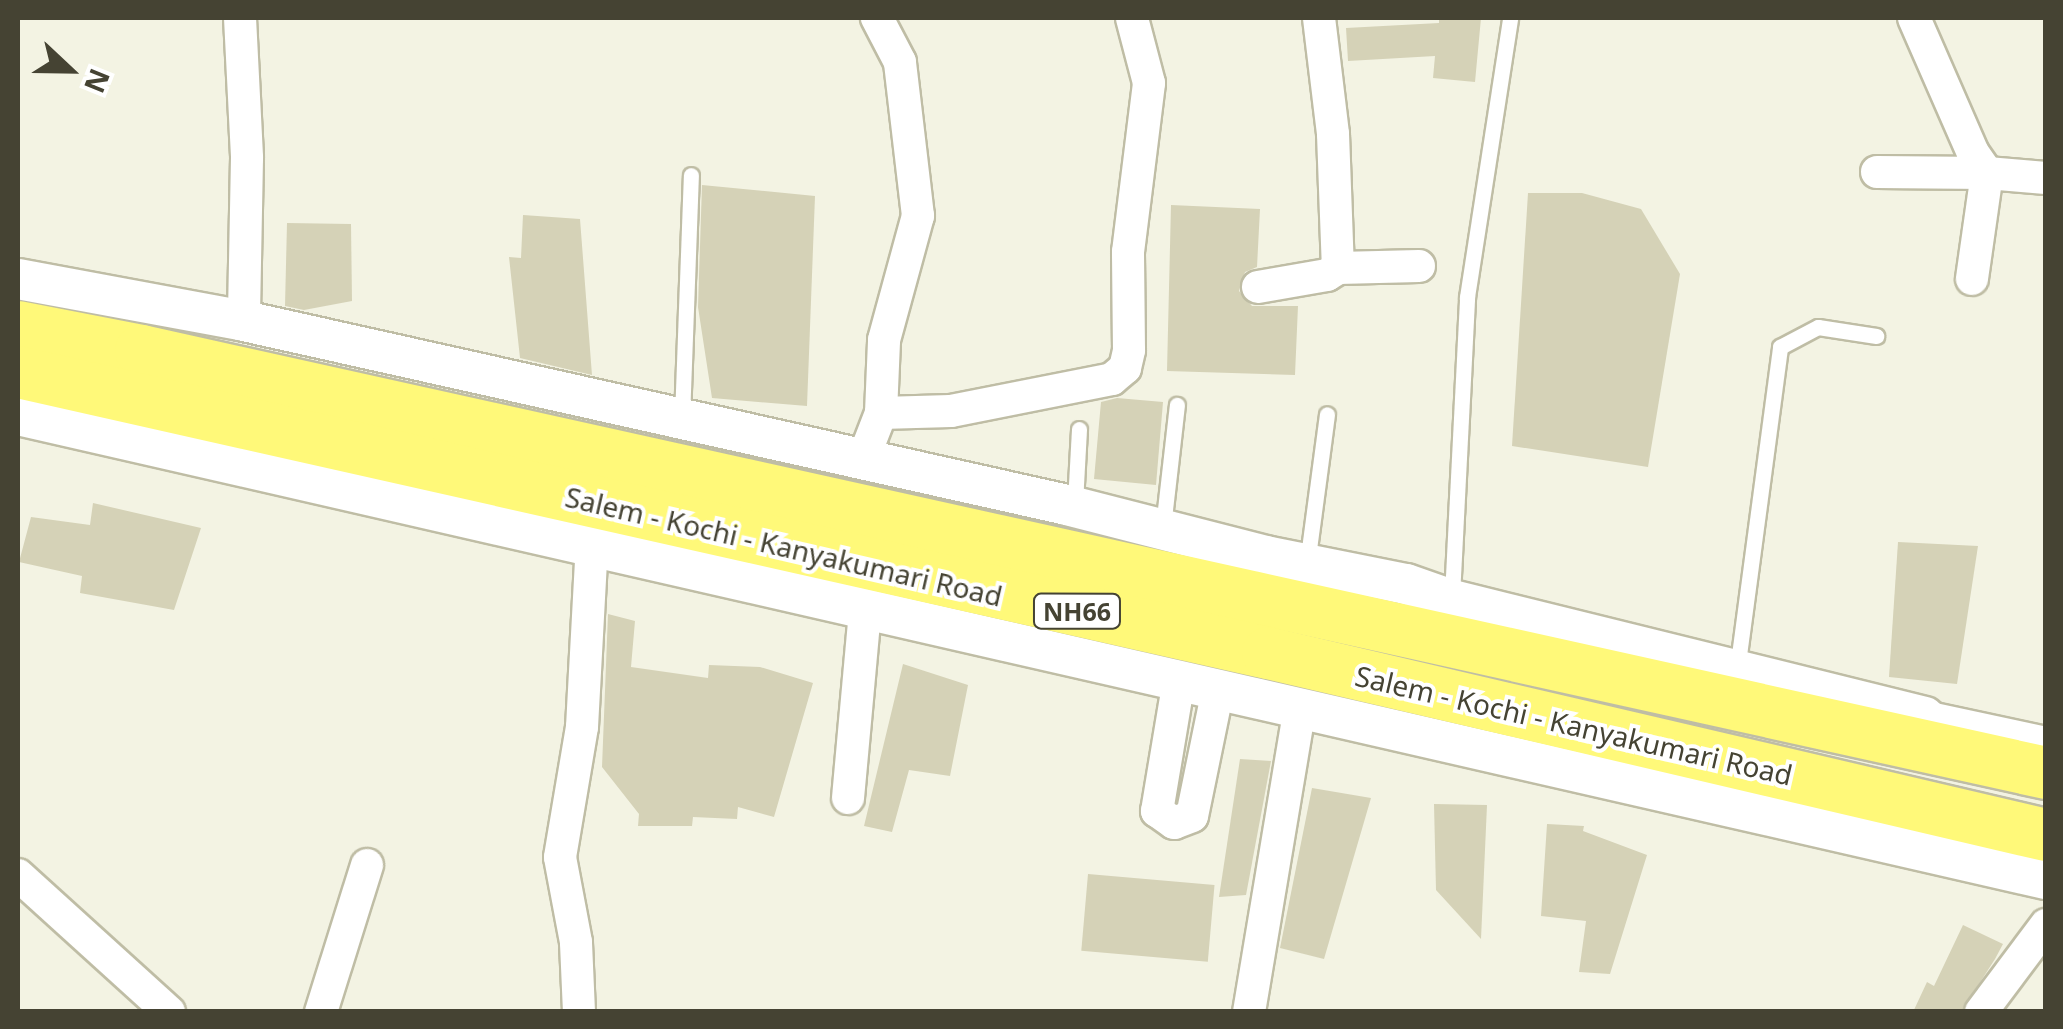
<!DOCTYPE html>
<html>
<head>
<meta charset="utf-8">
<style>
	body { margin:0 }
	#map { position:relative; width:2063px; height:1029px; overflow:hidden; background:#f3f3e3; font-family:"Noto Sans",sans-serif }
	div>[style] { position:absolute }
	[style*='--x'] { left:calc(var(--x)*1px); top:calc(var(--y)*1px); width:calc(var(--w)*1px); rotate:calc(var(--a)*1deg) }
	.building>* { inset:0; background:#d5d2b7; transform-origin:0 0 }
	.roads { filter:drop-shadow(2px 0 #bfbda5) drop-shadow(-2px 0 #bfbda5) drop-shadow(0 2px #bfbda5) drop-shadow(0 -2px #bfbda5) }
	.service>* { height:15px; margin:-7.5px; padding:0 7.5px; transform-origin:7.5px; border-radius:7.5px; background:#fff }
	.minor>* { height:32px; margin:-16px; padding:0 16px; transform-origin:16px; border-radius:16px; background:#fff }
	.tertiary>* { height:40px; margin:-20px; padding:0 20px; transform-origin:20px; border-radius:20px; background:#fff }
	.trunk>* { height:52px; margin:-26px; padding:0 26px; transform-origin:26px; border-radius:26px; background:#fff979 }
	span { translate:-50% -50%; white-space:nowrap; text-align:center; line-height:1.15; -webkit-text-stroke:8px #fff; paint-order:stroke }
	.shield-label span { padding:2px 8px; background:#fff; border:2px solid; border-radius:8px; -webkit-text-stroke-width:0 }
	.shield-label { font-size:25px; color:#454333; font-weight:700 }
	.street-label { font-size:28px; color:#454333 }
	.frame { position:absolute; inset:0; border:20px solid #454333; pointer-events:none }
	.north { position:absolute; left:20px; top:20px; width:100px; height:100px; -webkit-text-stroke:8px #fff; paint-order:stroke; rotate:112deg; font-size:28px; font-weight:700; line-height:40px; text-align:center; color:#454333 }
	.north::after { content:''; display:block; margin:auto; width:35px; height:45px; background:#454333; clip-path:polygon(50% 0,100% 100%,50% 72%,0 100%) }
</style>
</head>
<body>
<div id="map">
	<div class="building">
		<i style="clip-path:polygon(1439px 18px,1481px 18px,1475px 82px,1433px 78px,1435px 56px,1348px 61px,1346px 28px,1439px 23px)"></i>
		<i style="clip-path:polygon(702px 185px,815px 196px,807px 406px,712px 398px,698px 307px)"></i>
		<i style="clip-path:polygon(1528px 193px,1582px 193px,1641px 209px,1680px 274px,1648px 467px,1512px 446px)"></i>
		<i style="clip-path:polygon(1171px 205px,1260px 209px,1257px 267px,1245px 272px,1239px 291px,1252px 306px,1298px 306px,1295px 375px,1167px 371px)"></i>
		<i style="clip-path:polygon(523px 215px,580px 219px,592px 375px,520px 358px,509px 257px,521px 258px)"></i>
		<i style="clip-path:polygon(287px 223px,351px 224px,352px 301px,304px 310px,285px 306px)"></i>
		<i style="clip-path:polygon(1117px 398px,1163px 402px,1156px 485px,1094px 479px,1101px 402px)"></i>
		<i style="clip-path:polygon(93px 503px,201px 528px,174px 610px,80px 593px,82px 576px,19px 562px,31px 517px,90px 525px)"></i>
		<i style="clip-path:polygon(1898px 542px,1978px 546px,1957px 684px,1889px 677px)"></i>
		<i style="clip-path:polygon(608px 614px,635px 621px,631px 667px,708px 678px,709px 665px,760px 667px,813px 683px,774px 817px,738px 807px,737px 819px,693px 817px,692px 826px,638px 826px,639px 814px,602px 767px)"></i>
		<i style="clip-path:polygon(903px 664px,968px 685px,950px 776px,909px 770px,892px 832px,864px 826px)"></i>
		<i style="clip-path:polygon(1240px 759px,1271px 761px,1246px 895px,1219px 897px)"></i>
		<i style="clip-path:polygon(1312px 788px,1371px 798px,1324px 959px,1280px 948px)"></i>
		<i style="clip-path:polygon(1434px 804px,1487px 805px,1481px 939px,1436px 890px)"></i>
		<i style="clip-path:polygon(1547px 824px,1584px 826px,1583px 831px,1647px 855px,1610px 974px,1579px 972px,1586px 921px,1541px 916px)"></i>
		<i style="left:1088px;top:874px;width:127px;height:77px;rotate:5deg"></i>
		<i style="clip-path:polygon(1963px 925px,2003px 944px,1995px 959px,1961px 1012px,1913px 1012px,1927px 982px,1934px 986px)"></i>
	</div>
	<div class="roads">
		<div class="service">
			<i style="--x:682;--y:418;--w:243;--a:-87.9"></i>
			<i style="--x:1075;--y:503;--w:74;--a:-86.9"></i>
			<i style="--x:1163;--y:527;--w:123;--a:-83.5"></i>
			<i style="--x:1307;--y:564;--w:151;--a:-82.4"></i>
			<i style="--x:1452;--y:596;--w:299;--a:-87.1"></i>
			<i style="--x:1467;--y:297;--w:282;--a:-81.2"></i>
			<i style="--x:1737;--y:670;--w:326;--a:-82.4"></i>
			<i style="--x:1780;--y:347;--w:43;--a:-27.8"></i>
			<i style="--x:1818;--y:327;--w:59;--a:8.8"></i>
		</div>
		<div class="minor">
			<i style="--x:240;--y:18;--w:140;--a:87.1"></i>
			<i style="--x:247;--y:158;--w:163;--a:91.1"></i>
			<i style="--x:1319;--y:18;--w:117;--a:83.1"></i>
			<i style="--x:1333;--y:134;--w:134;--a:87.9"></i>
			<i style="--x:1338;--y:268;--w:81;--a:-1.4"></i>
			<i style="--x:1914;--y:18;--w:147;--a:66.4"></i>
			<i style="--x:1973;--y:153;--w:24;--a:55"></i>
			<i style="--x:1987;--y:173;--w:59;--a:4.8"></i>
			<i style="--x:1877;--y:172;--w:110;--a:0.5"></i>
			<i style="--x:1987;--y:173;--w:107;--a:98.1"></i>
			<i style="--x:1258;--y:287;--w:70;--a:-9.9"></i>
			<i style="--x:1327;--y:275;--w:13;--a:-32"></i>
			<i style="--x:881;--y:413;--w:70;--a:-1.6"></i>
			<i style="--x:951;--y:411;--w:164;--a:-11.2"></i>
			<i style="--x:1112;--y:379;--w:17;--a:-40"></i>
			<i style="--x:1125;--y:368;--w:18;--a:-77"></i>
			<i style="--x:1129;--y:350;--w:98;--a:-90.6"></i>
			<i style="--x:1128;--y:252;--w:170;--a:-82.9"></i>
			<i style="--x:1149;--y:83;--w:67;--a:-104.7"></i>
			<i style="--x:862;--y:462;--w:53;--a:-68.8"></i>
			<i style="--x:881;--y:413;--w:73;--a:-87.6"></i>
			<i style="--x:884;--y:340;--w:129;--a:-74.7"></i>
			<i style="--x:918;--y:216;--w:155;--a:-96.7"></i>
			<i style="--x:900;--y:62;--w:50;--a:-117.6"></i>
			<i style="--x:1179;--y:680;--w:133;--a:99.5"></i>
			<i style="--x:1157;--y:811;--w:21;--a:35"></i>
			<i style="--x:1174;--y:823;--w:19;--a:-21"></i>
			<i style="--x:1192;--y:816;--w:130;--a:-78.4"></i>
			<i style="--x:1925;--y:717;--w:124;--a:12.1"></i>
			<i style="--x:848;--y:798;--w:188;--a:-84.8"></i>
			<i style="--x:18;--y:875;--w:204;--a:42.2"></i>
			<i style="--x:321;--y:1012;--w:154;--a:-72.6"></i>
			<i style="--x:579;--y:1012;--w:70;--a:-92.5"></i>
			<i style="--x:576;--y:942;--w:86;--a:-100.7"></i>
			<i style="--x:560;--y:857;--w:132;--a:-80.4"></i>
			<i style="--x:582;--y:727;--w:182;--a:-86.9"></i>
			<i style="--x:1249;--y:1012;--w:309;--a:-80.5"></i>
			<i style="--x:1981;--y:1012;--w:109;--a:-53.2"></i>
		</div>
		<div class="tertiary">
			<i style="--x:18;--y:279;--w:230;--a:10.5"></i>
			<i style="--x:244;--y:321;--w:843;--a:12.6"></i>
			<i style="--x:1067;--y:505;--w:205;--a:14.4"></i>
			<i style="--x:1266;--y:556;--w:143;--a:11.3"></i>
			<i style="--x:1406;--y:584;--w:49;--a:19.2"></i>
			<i style="--x:1452;--y:600;--w:487;--a:13.9"></i>
			<i style="--x:18;--y:415;--w:2080;--a:12.89"></i>
		</div>
		<div class="trunk">
			<i style="--x:18;--y:327;--w:125;--a:11"></i>
			<i style="--x:141;--y:351;--w:1951;--a:12.49"></i>
			<i style="--x:18;--y:372;--w:1281;--a:12.67"></i>
			<i style="--x:1268;--y:653;--w:799;--a:13.17"></i>
		</div>
	</div>
	<div class="shield-label">
		<span style="left:1077px;top:611px">NH66</span>
	</div>
	<div class="street-label">
		<span style="left:784px;top:546px;rotate:13deg">Salem - Kochi - Kanyakumari Road</span>
		<span style="left:1574px;top:725px;rotate:13deg">Salem - Kochi - Kanyakumari Road</span>
	</div>
	<div class="frame"></div>
	<div class="north">N</div>
</div>
</body>
</html>
